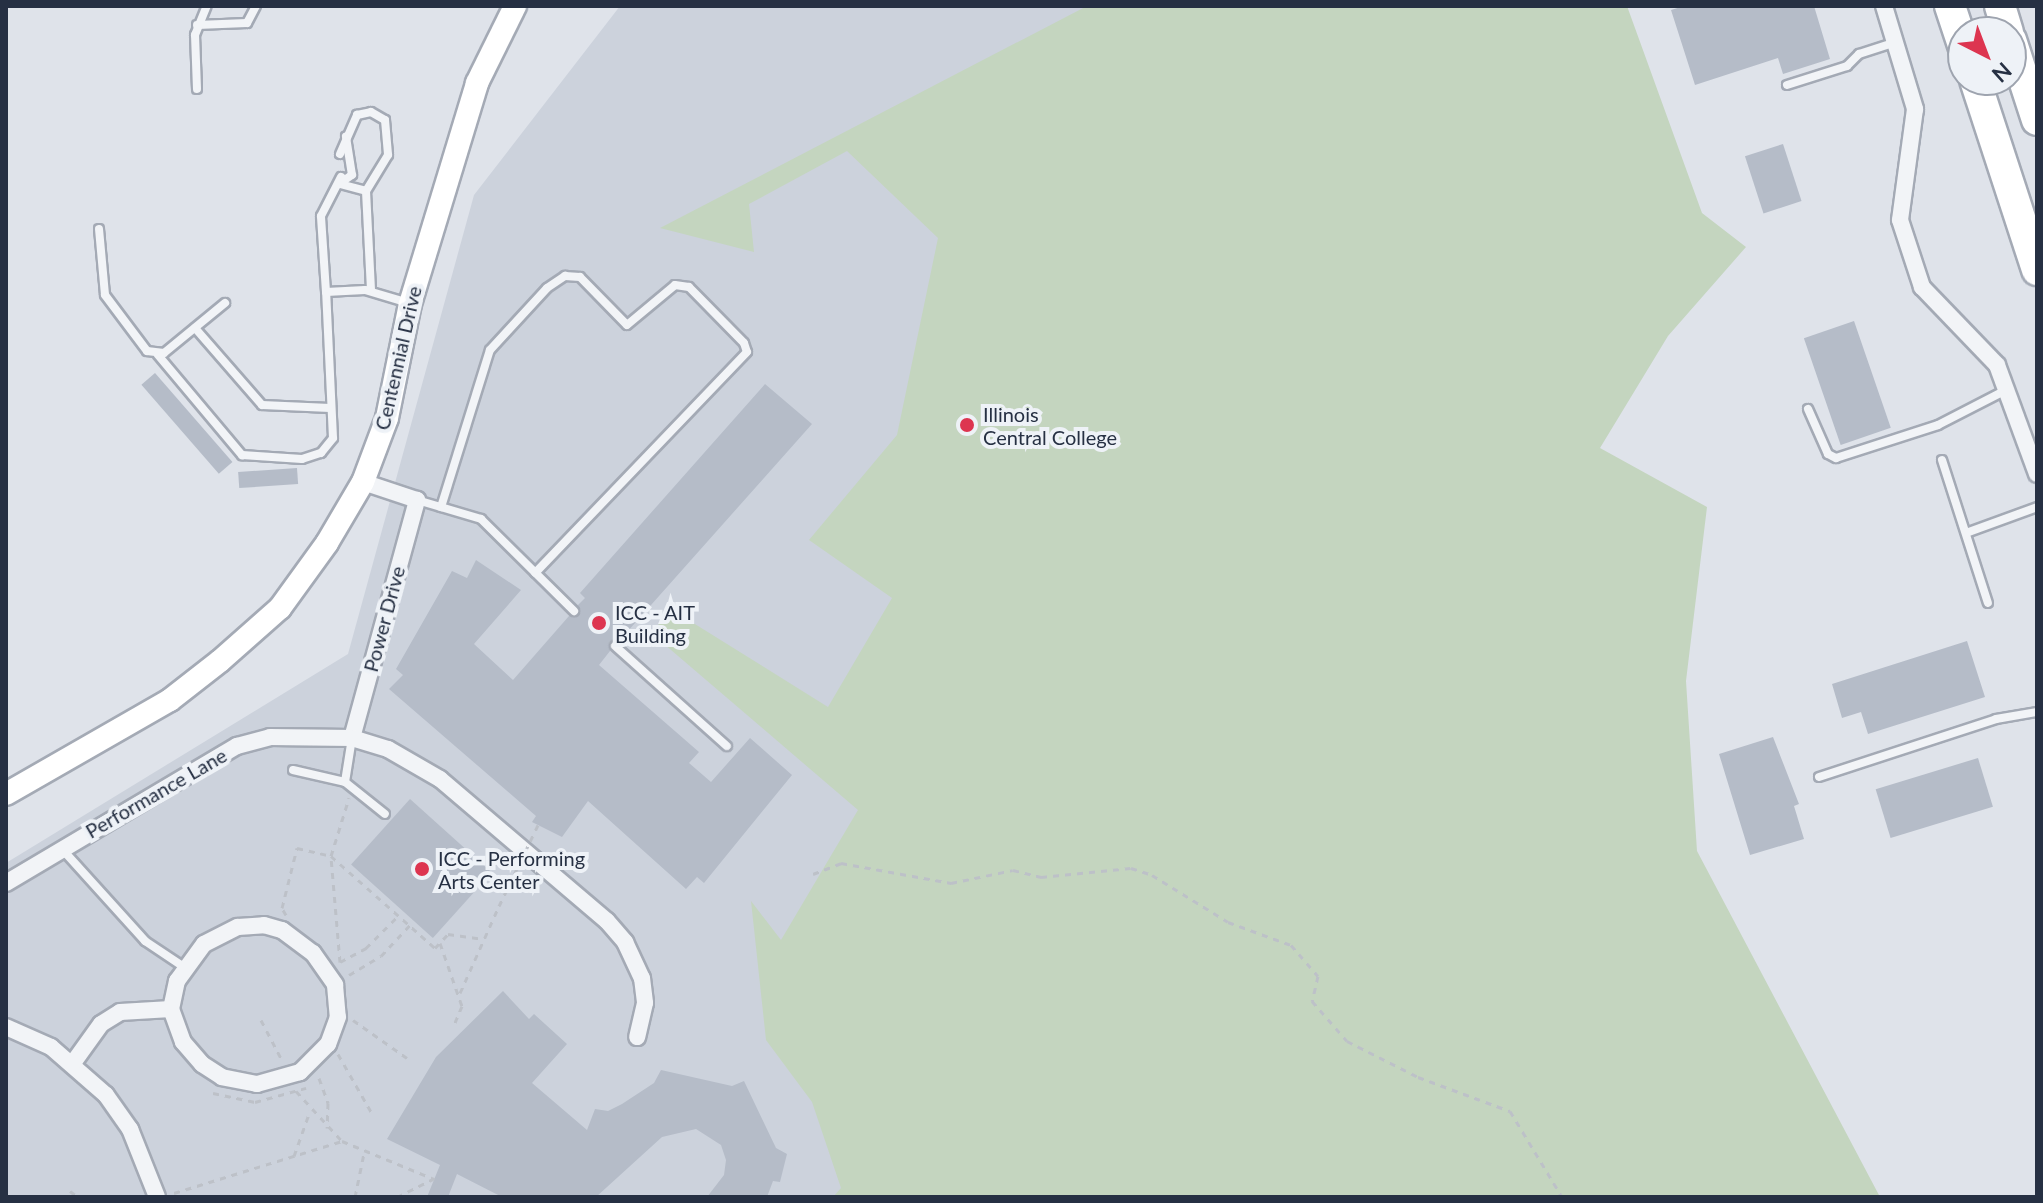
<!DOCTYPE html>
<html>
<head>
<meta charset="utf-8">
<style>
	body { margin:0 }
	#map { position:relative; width:2043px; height:1203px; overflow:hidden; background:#dfe3ea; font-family:Lato,sans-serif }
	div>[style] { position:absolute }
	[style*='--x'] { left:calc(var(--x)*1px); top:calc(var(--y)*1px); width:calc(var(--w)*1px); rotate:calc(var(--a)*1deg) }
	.built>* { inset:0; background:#ccd2dc }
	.green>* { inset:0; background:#c4d5bf }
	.building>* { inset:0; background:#b5bcc8; transform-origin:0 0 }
	.path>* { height:3px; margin-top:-1.5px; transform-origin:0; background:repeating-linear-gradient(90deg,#bdc1c8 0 6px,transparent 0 12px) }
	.roads { filter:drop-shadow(2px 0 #a4aab5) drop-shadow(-2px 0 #a4aab5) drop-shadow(0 2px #a4aab5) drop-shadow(0 -2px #a4aab5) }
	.lane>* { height:8px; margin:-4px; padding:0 4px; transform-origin:4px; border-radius:4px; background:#f2f4f7 }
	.street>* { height:16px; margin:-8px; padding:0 8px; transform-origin:8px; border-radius:8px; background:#f2f4f7 }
	.secondary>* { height:22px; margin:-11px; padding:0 11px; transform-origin:11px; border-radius:11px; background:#fff }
	.highway>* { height:30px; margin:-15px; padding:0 15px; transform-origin:15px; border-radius:15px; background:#fff }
	.path-bridge>* { height:3px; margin-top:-1.5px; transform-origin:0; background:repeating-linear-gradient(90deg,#bdc1c8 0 6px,transparent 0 12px) }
	.dots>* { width:22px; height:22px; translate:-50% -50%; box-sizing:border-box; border:4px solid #eef2f7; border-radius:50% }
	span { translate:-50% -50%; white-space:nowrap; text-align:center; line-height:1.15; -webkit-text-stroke:8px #eef2f7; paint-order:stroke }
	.street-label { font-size:20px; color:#263043 }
	.poi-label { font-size:20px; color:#263043 }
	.left { translate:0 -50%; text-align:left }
	.frame { position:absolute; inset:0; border:8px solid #263043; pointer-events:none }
	.north { position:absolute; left:1947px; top:16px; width:80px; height:80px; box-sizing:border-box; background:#eef2f7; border:2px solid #9ea4af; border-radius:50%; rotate:138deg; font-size:22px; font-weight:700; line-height:32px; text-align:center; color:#263043 }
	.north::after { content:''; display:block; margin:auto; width:28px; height:36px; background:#dd3550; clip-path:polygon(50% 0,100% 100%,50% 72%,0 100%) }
</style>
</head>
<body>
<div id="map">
	<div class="built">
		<i style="clip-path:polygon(620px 6px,1376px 6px,1796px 1197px,6px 1197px,6px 863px,348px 654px,474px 195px)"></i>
	</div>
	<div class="green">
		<i style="clip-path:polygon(1087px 6px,1627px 6px,1702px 213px,1746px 247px,1668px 336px,1600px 448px,1707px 507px,1686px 681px,1697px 851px,1880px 1197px,833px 1197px,841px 1188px,812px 1102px,766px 1040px,751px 901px,781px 940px,858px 810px,650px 632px,674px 611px,828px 707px,892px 598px,809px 540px,897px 435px,938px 238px,847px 151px,749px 204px,754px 252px,660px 228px)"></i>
	</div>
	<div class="building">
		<i style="clip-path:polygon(1684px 6px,1814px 6px,1830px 59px,1783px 74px,1778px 58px,1695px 85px,1671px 10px)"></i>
		<i style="left:1783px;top:144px;width:60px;height:40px;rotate:72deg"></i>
		<i style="left:1854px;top:321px;width:113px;height:53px;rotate:71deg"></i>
		<i style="left:155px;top:373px;width:118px;height:18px;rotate:49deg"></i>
		<i style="clip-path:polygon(765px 384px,812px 424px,619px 641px,609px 642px,610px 651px,599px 665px,699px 752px,689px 763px,711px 782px,750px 738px,792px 775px,704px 883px,697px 877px,686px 889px,588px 801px,562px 837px,532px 822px,536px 816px,389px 689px,403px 675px,396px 669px,452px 571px,467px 578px,476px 560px,521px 590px,474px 644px,513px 680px,569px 616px,579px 615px,578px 605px,585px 598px,580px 593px)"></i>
		<i style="left:297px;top:468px;width:16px;height:59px;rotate:86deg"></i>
		<i style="clip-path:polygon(1967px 641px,1985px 697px,1868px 734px,1861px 712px,1842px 718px,1832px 684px)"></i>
		<i style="clip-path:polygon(1773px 737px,1799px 804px,1794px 806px,1804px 839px,1750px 855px,1719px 754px)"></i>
		<i style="left:1978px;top:758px;width:51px;height:107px;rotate:73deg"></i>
		<i style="left:410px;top:799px;width:110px;height:88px;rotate:42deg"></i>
		<i style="clip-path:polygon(503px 991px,529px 1019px,534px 1014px,567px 1044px,532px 1083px,587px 1130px,595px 1109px,608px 1111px,622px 1104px,654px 1083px,661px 1070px,732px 1086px,744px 1081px,776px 1148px,787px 1154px,780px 1182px,773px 1181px,767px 1197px,707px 1197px,724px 1175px,726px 1160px,721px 1145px,696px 1129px,662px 1137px,596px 1197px,502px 1197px,457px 1174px,448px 1197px,427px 1197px,440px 1165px,387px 1139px,436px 1057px)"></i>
	</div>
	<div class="path">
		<i style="--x:813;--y:874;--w:30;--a:-21"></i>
		<i style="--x:841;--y:863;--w:112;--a:10.3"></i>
		<i style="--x:951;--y:883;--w:63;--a:-11.8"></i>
		<i style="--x:1013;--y:870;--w:29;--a:14"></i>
		<i style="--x:1041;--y:877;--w:90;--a:-5.7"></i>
		<i style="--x:1131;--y:868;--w:22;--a:18"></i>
		<i style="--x:1152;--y:875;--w:89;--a:31.7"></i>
		<i style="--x:1228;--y:922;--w:67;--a:20.1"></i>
		<i style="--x:1291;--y:945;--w:41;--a:48.9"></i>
		<i style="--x:1318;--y:976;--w:26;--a:103"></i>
		<i style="--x:1312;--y:1001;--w:53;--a:48.8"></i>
		<i style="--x:1347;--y:1041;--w:80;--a:26.9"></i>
		<i style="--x:1418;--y:1077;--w:98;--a:20.3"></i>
		<i style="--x:1510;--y:1111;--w:100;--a:58.8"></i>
		<i style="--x:286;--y:915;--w:8;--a:-120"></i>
		<i style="--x:282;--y:908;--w:62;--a:-76"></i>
		<i style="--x:297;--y:848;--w:35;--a:13"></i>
		<i style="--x:331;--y:856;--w:139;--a:41.5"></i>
		<i style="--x:435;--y:948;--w:19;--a:-47"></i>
		<i style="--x:448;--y:934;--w:36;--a:8"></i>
		<i style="--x:440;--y:943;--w:67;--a:70.8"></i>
		<i style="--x:462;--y:1006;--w:23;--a:113"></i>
		<i style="--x:340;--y:962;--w:106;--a:-94.9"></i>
		<i style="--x:331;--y:856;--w:61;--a:-72.8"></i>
		<i style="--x:340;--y:962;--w:30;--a:-28"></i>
		<i style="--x:366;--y:948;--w:47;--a:-45"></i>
		<i style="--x:349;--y:975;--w:37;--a:-31"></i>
		<i style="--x:381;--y:956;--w:42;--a:-46.9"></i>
		<i style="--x:460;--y:993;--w:95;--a:-65.9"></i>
		<i style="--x:261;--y:1020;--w:47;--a:62.4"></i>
		<i style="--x:353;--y:1020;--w:66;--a:35.1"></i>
		<i style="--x:338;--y:1054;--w:70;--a:60.2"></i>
		<i style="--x:319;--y:1078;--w:27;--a:70"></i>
		<i style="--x:328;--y:1103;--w:25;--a:92"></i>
		<i style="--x:296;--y:1091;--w:68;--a:47.4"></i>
		<i style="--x:342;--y:1141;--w:100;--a:22.4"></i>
		<i style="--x:213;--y:1093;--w:43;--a:12.1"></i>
		<i style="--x:255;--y:1102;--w:53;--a:-15.4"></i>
		<i style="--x:294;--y:1156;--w:48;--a:-70.4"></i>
		<i style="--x:70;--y:1191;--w:10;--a:37"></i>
		<i style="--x:174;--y:1193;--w:176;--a:-17.2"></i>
		<i style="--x:355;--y:1197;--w:45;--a:-78.4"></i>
		<i style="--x:397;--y:1197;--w:40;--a:-26.6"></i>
	</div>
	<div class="roads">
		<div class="lane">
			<i style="--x:197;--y:25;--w:50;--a:-2.3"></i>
			<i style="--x:247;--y:23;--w:19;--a:-62"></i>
			<i style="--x:1787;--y:85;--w:63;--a:-17.6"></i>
			<i style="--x:1847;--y:66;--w:17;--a:-45"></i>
			<i style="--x:1859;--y:54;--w:39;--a:-18"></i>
			<i style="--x:197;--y:89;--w:54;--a:-92.1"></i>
			<i style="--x:195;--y:35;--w:31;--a:-68"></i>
			<i style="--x:340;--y:154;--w:43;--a:-66.4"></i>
			<i style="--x:357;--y:115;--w:14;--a:-12"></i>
			<i style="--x:371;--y:112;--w:16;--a:30"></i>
			<i style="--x:385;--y:120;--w:35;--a:85"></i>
			<i style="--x:388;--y:155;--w:42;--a:121.4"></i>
			<i style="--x:366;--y:191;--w:100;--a:87.1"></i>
			<i style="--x:339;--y:184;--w:16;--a:-35"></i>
			<i style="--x:352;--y:175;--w:39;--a:-99"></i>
			<i style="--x:340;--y:184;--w:27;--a:15"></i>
			<i style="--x:99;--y:229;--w:66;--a:84.8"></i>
			<i style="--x:105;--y:295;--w:70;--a:53.1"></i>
			<i style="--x:147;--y:351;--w:17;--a:7"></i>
			<i style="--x:164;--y:353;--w:79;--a:-39.3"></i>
			<i style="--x:326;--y:292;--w:76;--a:-93.8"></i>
			<i style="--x:321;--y:216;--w:44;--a:-62.9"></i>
			<i style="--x:195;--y:328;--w:102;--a:49"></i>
			<i style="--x:262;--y:405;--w:68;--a:2.5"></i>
			<i style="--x:158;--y:355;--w:131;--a:50"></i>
			<i style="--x:242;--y:455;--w:60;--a:3.8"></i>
			<i style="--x:302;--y:459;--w:20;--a:-18"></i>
			<i style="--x:321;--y:453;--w:19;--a:-51"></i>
			<i style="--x:333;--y:438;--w:146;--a:-92.7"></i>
			<i style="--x:326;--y:292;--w:39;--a:-3"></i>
			<i style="--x:365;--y:290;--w:46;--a:16.5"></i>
			<i style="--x:1808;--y:409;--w:49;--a:66"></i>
			<i style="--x:1828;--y:454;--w:9;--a:27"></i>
			<i style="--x:1836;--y:458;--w:107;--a:-17.9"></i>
			<i style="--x:1938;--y:425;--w:79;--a:-27.2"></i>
			<i style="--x:1942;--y:460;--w:150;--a:72.2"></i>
			<i style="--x:417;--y:500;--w:67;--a:16.5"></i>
			<i style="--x:481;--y:519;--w:131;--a:44.7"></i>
			<i style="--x:441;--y:507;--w:164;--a:-72.7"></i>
			<i style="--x:490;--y:350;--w:84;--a:-47.4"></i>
			<i style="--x:547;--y:288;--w:22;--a:-34"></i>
			<i style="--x:565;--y:276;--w:15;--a:4"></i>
			<i style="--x:580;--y:277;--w:67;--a:45.6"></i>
			<i style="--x:627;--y:325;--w:62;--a:-39.8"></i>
			<i style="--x:675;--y:285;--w:14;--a:8"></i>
			<i style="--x:689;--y:287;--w:78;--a:45.5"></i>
			<i style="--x:744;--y:343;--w:9;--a:72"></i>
			<i style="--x:747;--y:352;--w:306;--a:133.8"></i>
			<i style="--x:1966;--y:533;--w:76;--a:-20.1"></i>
			<i style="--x:615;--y:646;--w:150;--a:41.8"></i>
			<i style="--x:293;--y:770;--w:53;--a:13"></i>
			<i style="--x:345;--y:782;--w:45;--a:-81"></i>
			<i style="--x:1819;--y:777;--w:186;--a:-18.1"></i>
			<i style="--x:1996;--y:719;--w:42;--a:-9.7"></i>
			<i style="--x:345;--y:782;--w:51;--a:38.7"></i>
			<i style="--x:62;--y:849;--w:124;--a:47.9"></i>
			<i style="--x:145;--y:941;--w:47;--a:33.7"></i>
		</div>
		<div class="street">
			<i style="--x:1884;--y:6;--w:108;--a:73.2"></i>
			<i style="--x:1915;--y:109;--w:112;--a:97.7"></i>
			<i style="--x:1900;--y:220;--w:71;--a:71.8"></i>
			<i style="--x:1922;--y:287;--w:108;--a:46.1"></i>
			<i style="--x:1997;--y:365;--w:116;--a:69.8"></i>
			<i style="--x:352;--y:738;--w:247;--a:-74.7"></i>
			<i style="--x:417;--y:500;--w:57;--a:-161.6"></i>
			<i style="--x:6;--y:883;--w:269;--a:-30.7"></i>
			<i style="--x:237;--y:746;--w:34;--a:-15"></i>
			<i style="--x:270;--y:737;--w:82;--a:0.7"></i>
			<i style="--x:352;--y:738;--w:38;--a:17"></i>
			<i style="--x:388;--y:749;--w:60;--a:30"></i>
			<i style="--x:440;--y:779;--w:219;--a:40.4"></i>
			<i style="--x:607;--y:921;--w:28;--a:49"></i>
			<i style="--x:625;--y:942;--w:40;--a:65"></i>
			<i style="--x:642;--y:978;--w:25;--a:83"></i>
			<i style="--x:645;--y:1003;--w:35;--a:103"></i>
			<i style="--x:264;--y:925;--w:19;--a:16"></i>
			<i style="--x:282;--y:930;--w:39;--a:37"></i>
			<i style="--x:313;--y:953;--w:39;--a:55"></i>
			<i style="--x:335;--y:985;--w:32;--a:85"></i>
			<i style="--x:338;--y:1017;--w:29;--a:110"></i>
			<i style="--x:328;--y:1044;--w:40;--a:135"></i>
			<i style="--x:300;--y:1072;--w:45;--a:164.4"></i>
			<i style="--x:257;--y:1084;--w:36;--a:-169"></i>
			<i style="--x:222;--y:1077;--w:24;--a:-147"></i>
			<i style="--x:202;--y:1064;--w:29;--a:-131"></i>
			<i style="--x:183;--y:1042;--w:35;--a:-110"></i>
			<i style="--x:171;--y:1009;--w:29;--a:-78"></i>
			<i style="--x:177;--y:981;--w:46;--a:-53.9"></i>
			<i style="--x:204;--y:944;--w:38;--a:-27"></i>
			<i style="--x:238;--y:927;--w:26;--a:-4"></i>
			<i style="--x:6;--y:1027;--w:49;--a:24"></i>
			<i style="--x:51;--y:1047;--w:73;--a:41.1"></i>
			<i style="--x:106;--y:1095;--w:42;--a:54.8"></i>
			<i style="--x:130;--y:1129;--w:73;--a:68.3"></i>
			<i style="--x:73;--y:1063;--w:48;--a:-54.3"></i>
			<i style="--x:101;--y:1024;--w:22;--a:-32"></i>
			<i style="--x:120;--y:1012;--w:51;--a:-3.4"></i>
		</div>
		<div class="secondary">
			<i style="--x:6;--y:794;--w:189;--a:-29.8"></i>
			<i style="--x:170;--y:700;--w:63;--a:-38"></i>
			<i style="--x:220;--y:661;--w:80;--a:-41.5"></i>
			<i style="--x:280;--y:608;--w:80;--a:-54.1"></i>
			<i style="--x:327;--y:543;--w:71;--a:-59.5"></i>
			<i style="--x:363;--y:482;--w:68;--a:-69.4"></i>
			<i style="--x:387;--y:418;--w:116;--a:-78.6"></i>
			<i style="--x:410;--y:304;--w:231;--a:-73.1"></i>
			<i style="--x:477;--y:83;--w:86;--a:-63.7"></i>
		</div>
		<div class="highway">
			<i style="--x:1950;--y:6;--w:41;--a:71.6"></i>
			<i style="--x:2000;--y:6;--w:27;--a:73"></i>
			<i style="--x:2011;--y:40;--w:84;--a:72"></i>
			<i style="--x:1975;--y:80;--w:200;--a:71.9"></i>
		</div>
	</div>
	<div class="path-bridge">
		<i style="--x:499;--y:906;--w:90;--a:-64.3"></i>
	</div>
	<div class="dots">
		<i style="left:967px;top:425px;background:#dd3550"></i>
		<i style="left:599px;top:623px;background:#dd3550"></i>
		<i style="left:422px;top:869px;background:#dd3550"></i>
	</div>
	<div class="street-label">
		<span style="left:398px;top:358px;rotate:-77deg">Centennial Drive</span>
		<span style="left:384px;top:619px;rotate:-75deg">Power Drive</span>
		<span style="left:156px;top:793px;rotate:-30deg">Performance Lane</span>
	</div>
	<div class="poi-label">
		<span class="left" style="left:983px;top:426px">Illinois<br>Central College</span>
		<span class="left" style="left:615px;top:624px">ICC - AIT<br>Building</span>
		<span class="left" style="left:438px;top:870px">ICC - Performing<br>Arts Center</span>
	</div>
	<div class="frame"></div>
	<div class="north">N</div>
</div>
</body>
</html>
